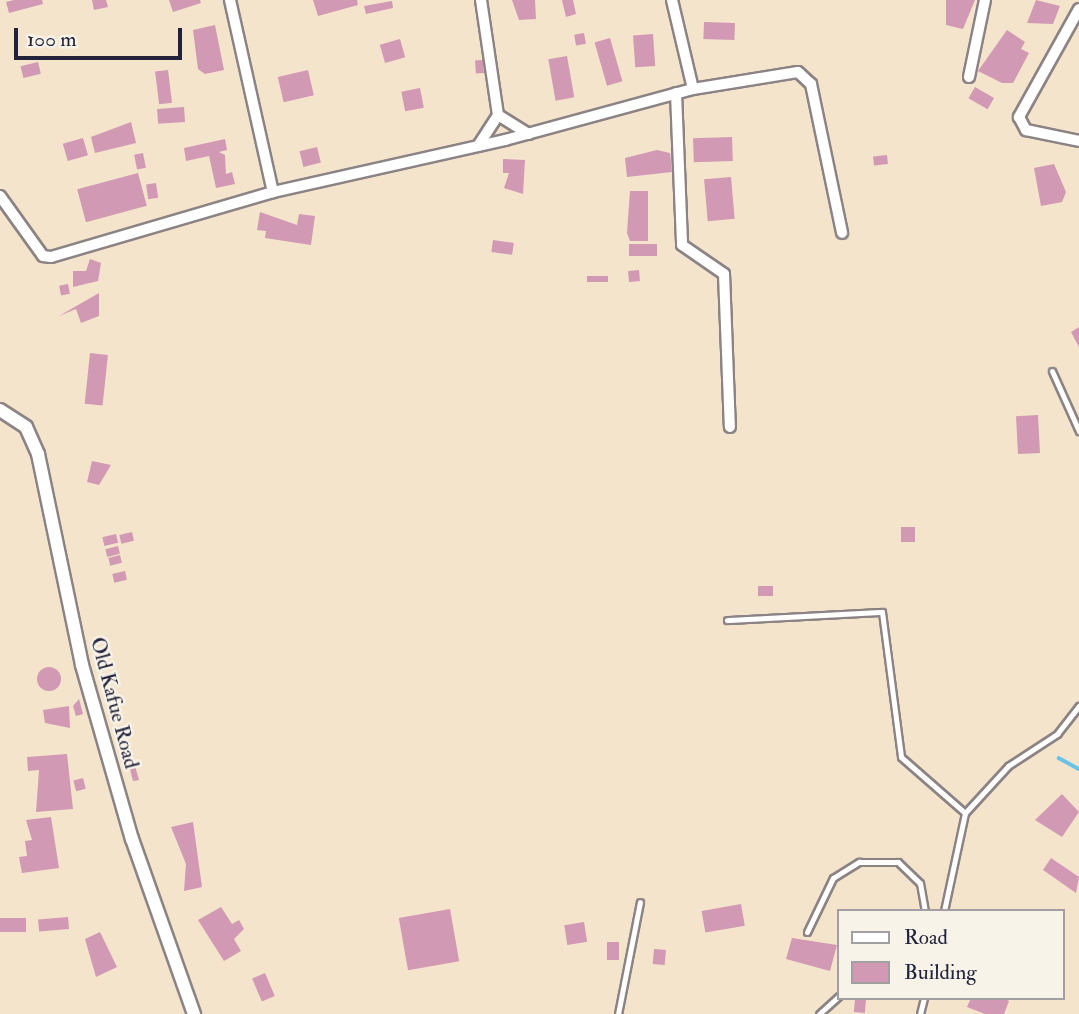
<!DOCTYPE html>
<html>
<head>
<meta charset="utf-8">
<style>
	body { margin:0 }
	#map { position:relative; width:1079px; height:1014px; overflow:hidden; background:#f4e4cc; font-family:"IM FELL Double Pica",serif }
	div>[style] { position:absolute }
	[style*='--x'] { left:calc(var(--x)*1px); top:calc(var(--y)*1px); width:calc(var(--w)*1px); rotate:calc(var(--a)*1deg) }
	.stream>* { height:3.5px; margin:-1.75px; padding:0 1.75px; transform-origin:1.75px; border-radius:1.75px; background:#6ac3e7 }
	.building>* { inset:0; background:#d199b3; transform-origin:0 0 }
	.round { border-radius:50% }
	.roads { filter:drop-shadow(2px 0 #8b8384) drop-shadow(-2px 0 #8b8384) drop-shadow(0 2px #8b8384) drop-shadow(0 -2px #8b8384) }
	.service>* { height:5px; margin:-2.5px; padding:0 2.5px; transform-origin:2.5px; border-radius:2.5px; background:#fff }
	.minor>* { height:10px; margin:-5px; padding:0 5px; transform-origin:5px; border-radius:5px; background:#fff }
	.tertiary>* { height:12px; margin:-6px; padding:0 6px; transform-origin:6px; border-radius:6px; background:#fff }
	span { translate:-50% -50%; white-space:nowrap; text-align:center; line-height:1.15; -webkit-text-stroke:5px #f7f3e8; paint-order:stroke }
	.street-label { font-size:21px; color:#22223b }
	.legend { position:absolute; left:837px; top:909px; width:228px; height:91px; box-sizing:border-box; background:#f7f3e8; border:2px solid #a29fa3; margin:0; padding:9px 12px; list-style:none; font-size:21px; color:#22223b }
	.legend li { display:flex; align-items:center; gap:14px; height:35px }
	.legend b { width:35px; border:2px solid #a29fa3 }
	.scale { position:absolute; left:14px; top:28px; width:168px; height:32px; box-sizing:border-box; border:4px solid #22223b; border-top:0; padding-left:9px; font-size:21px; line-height:24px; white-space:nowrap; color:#22223b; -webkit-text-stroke:5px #f7f3e8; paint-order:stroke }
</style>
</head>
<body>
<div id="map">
	<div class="stream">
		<i style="--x:1059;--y:758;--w:23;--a:29"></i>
	</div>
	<div class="building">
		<i style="clip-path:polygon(14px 0,42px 0,43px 4px,9px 13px,6px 2px)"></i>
		<i style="clip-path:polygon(92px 0,106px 0,108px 7px,94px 10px)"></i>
		<i style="clip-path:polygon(169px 0,200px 0,201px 3px,173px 12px)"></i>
		<i style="clip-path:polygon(313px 0,357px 0,358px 5px,318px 16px)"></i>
		<i style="clip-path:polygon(512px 0,535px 0,536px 19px,519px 20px)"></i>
		<i style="clip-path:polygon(562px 0,573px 0,576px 14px,566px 17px)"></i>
		<i style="clip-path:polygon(946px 0,975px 0,963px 29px,946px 25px)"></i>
		<i style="clip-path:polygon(1036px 0,1060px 6px,1053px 24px,1027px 23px)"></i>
		<i style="clip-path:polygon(392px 1px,393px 8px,366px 14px,364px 6px)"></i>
		<i style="left:704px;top:22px;width:31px;height:17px;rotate:2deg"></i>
		<i style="clip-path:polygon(215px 25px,224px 70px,205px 74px,198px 69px,193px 30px)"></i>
		<i style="clip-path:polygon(1007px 30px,1025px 42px,1021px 49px,1029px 53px,1013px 83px,1002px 83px,978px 71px)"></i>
		<i style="left:584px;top:33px;width:11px;height:10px;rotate:80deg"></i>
		<i style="left:653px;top:34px;width:32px;height:20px;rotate:86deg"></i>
		<i style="left:610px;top:38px;width:45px;height:16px;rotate:74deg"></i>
		<i style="left:400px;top:39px;width:19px;height:21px;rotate:74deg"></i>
		<i style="left:567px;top:56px;width:42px;height:19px;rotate:80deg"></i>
		<i style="left:483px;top:60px;width:13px;height:8px;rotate:86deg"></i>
		<i style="left:38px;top:62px;width:12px;height:18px;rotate:76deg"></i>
		<i style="left:168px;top:70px;width:33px;height:13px;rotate:83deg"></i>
		<i style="left:308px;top:70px;width:26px;height:31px;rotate:77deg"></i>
		<i style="left:975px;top:87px;width:22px;height:13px;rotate:30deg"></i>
		<i style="left:420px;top:88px;width:20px;height:19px;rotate:79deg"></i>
		<i style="left:184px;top:107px;width:15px;height:27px;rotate:86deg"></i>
		<i style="clip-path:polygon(131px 122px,136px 143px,95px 153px,91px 137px)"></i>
		<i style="left:732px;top:137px;width:24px;height:39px;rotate:88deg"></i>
		<i style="left:83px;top:138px;width:18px;height:21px;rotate:74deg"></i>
		<i style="clip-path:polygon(225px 139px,227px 150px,219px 152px,225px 155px,226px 174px,232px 172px,235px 184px,216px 188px,209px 156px,186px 161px,184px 148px)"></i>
		<i style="left:317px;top:147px;width:16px;height:18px;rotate:76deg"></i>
		<i style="clip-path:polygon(657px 150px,670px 153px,672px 172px,627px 177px,625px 158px)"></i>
		<i style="left:143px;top:153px;width:15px;height:9px;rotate:79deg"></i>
		<i style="left:887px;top:155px;width:9px;height:14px;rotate:84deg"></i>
		<i style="clip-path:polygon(503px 159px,525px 160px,523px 194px,504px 188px,509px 173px,503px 173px)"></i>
		<i style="clip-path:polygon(1054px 164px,1066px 192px,1062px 202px,1041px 206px,1034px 168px)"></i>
		<i style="left:138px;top:173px;width:34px;height:63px;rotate:75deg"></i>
		<i style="left:731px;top:177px;width:42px;height:27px;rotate:85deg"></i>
		<i style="left:156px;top:183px;width:15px;height:10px;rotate:82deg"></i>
		<i style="clip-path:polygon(630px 191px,648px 191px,648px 241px,630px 241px,627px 233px)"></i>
		<i style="clip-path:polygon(260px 212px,297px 225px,299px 214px,315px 216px,311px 245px,265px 238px,266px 231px,257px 230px)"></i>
		<i style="left:493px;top:240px;width:21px;height:12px;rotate:8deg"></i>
		<i style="left:629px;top:244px;width:28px;height:12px"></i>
		<i style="clip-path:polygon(90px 259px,101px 263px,98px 281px,73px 287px,73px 271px,86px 271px)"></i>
		<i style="left:639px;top:270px;width:11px;height:11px;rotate:85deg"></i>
		<i style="left:587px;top:276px;width:21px;height:6px"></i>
		<i style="left:68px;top:284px;width:10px;height:9px;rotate:79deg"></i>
		<i style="clip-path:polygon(99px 293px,99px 316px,81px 323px,76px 309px,59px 316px)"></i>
		<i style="clip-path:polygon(1079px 327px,1079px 347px,1071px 332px)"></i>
		<i style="left:90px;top:353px;width:18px;height:51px;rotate:6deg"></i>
		<i style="left:1038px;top:415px;width:38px;height:22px;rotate:87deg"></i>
		<i style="clip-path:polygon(92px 461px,111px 465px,99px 485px,87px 482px)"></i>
		<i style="left:915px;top:527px;width:15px;height:14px;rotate:90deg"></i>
		<i style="left:132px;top:532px;width:9px;height:13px;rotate:77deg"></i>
		<i style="left:116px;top:534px;width:9px;height:14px;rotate:77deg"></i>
		<i style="left:118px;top:546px;width:8px;height:13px;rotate:76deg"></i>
		<i style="left:120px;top:555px;width:8px;height:12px;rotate:76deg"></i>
		<i style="left:125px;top:571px;width:9px;height:13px;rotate:77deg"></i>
		<i style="left:758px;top:586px;width:15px;height:10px"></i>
		<i class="round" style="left:37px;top:667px;width:24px;height:24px"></i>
		<i style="clip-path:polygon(79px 699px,83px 714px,76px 716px,73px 706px)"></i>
		<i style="clip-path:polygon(69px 706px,70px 728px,45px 723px,43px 710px)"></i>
		<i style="clip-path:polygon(67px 754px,73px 809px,36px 812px,39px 770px,28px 771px,27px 757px)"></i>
		<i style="clip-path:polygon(133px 759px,139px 780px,133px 781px,128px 761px)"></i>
		<i style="left:83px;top:778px;width:11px;height:10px;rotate:75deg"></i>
		<i style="clip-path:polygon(1062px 794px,1079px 812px,1062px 837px,1035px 820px)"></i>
		<i style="clip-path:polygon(51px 817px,59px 868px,22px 873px,19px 857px,27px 856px,25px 841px,32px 840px,26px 820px)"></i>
		<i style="clip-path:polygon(193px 822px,202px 887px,184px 891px,186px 864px,171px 827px)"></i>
		<i style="clip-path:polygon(1051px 858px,1079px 877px,1076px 893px,1043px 870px)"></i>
		<i style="left:741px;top:904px;width:22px;height:40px;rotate:80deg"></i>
		<i style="clip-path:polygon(221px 907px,232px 924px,239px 920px,244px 929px,234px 939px,241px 951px,224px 961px,198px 920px)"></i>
		<i style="left:450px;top:909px;width:53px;height:52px;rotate:80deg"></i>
		<i style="left:68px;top:917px;width:12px;height:30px;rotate:85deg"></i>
		<i style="left:26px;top:918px;width:14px;height:26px;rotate:90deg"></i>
		<i style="left:584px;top:922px;width:20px;height:20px;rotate:81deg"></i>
		<i style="clip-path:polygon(100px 932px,117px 967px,96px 977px,85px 939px)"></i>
		<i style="clip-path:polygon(792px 938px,837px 945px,830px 971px,786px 959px)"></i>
		<i style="left:607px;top:942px;width:12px;height:18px"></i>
		<i style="left:654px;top:949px;width:12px;height:15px;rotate:5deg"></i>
		<i style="left:265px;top:973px;width:25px;height:14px;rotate:67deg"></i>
		<i style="clip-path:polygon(971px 998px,1003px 998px,1009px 1001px,1004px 1014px,985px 1014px,967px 1007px)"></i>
		<i style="left:855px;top:999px;width:11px;height:13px;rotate:5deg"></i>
	</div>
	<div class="roads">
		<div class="service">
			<i style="--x:1052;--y:371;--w:66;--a:65.8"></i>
			<i style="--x:727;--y:620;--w:155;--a:-3"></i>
			<i style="--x:882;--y:612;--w:146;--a:82.5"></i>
			<i style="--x:901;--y:757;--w:85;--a:41.2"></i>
			<i style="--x:944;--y:911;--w:100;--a:-77.9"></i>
			<i style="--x:965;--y:813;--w:64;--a:-47.5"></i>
			<i style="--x:1008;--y:766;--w:59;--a:-33.1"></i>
			<i style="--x:1057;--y:734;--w:36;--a:-52"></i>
			<i style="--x:807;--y:932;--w:60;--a:-64.3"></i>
			<i style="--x:833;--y:878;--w:31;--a:-32"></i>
			<i style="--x:859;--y:862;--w:39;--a:0"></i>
			<i style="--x:898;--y:862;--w:30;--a:44"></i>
			<i style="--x:920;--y:883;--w:28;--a:80"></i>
			<i style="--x:618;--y:1014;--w:114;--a:-78.9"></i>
			<i style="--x:819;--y:1014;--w:27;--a:-42"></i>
			<i style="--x:920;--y:1014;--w:16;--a:-76"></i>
		</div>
		<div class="minor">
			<i style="--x:230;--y:0;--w:197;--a:77.4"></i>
			<i style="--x:481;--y:0;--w:116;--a:81.6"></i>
			<i style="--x:498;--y:115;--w:36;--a:32"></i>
			<i style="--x:672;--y:0;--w:91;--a:76.7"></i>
			<i style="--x:1079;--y:9;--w:124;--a:119.1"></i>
			<i style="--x:1019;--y:117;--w:15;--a:62"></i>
			<i style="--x:1026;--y:130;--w:54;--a:11.7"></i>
			<i style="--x:969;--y:77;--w:79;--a:-78.3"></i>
			<i style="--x:676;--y:93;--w:152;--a:87.7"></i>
			<i style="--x:682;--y:245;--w:51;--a:34.6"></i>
			<i style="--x:724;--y:274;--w:153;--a:87.8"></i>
			<i style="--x:478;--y:146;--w:37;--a:-57"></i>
			<i style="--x:0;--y:196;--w:74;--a:54.4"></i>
			<i style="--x:43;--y:256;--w:8;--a:7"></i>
			<i style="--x:51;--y:257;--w:231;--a:-16.3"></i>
			<i style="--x:273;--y:192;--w:238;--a:-12.6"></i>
			<i style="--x:505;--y:140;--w:195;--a:-15.2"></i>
			<i style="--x:693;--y:89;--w:106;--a:-9.2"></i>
			<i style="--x:798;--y:72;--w:18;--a:43"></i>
			<i style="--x:811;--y:84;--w:152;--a:78.2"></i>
		</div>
		<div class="tertiary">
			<i style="--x:0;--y:410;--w:31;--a:33"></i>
			<i style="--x:26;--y:427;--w:30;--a:66"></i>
			<i style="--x:38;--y:454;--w:216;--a:78.2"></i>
			<i style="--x:82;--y:665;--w:181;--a:74"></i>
			<i style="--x:132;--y:839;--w:186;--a:70.5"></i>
		</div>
	</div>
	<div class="street-label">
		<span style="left:114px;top:703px;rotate:75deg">Old Kafue Road</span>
	</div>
	<ul class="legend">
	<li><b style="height:9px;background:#fff"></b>Road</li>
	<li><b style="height:19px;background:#d199b3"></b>Building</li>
	</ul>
	<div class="scale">100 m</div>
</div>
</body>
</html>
